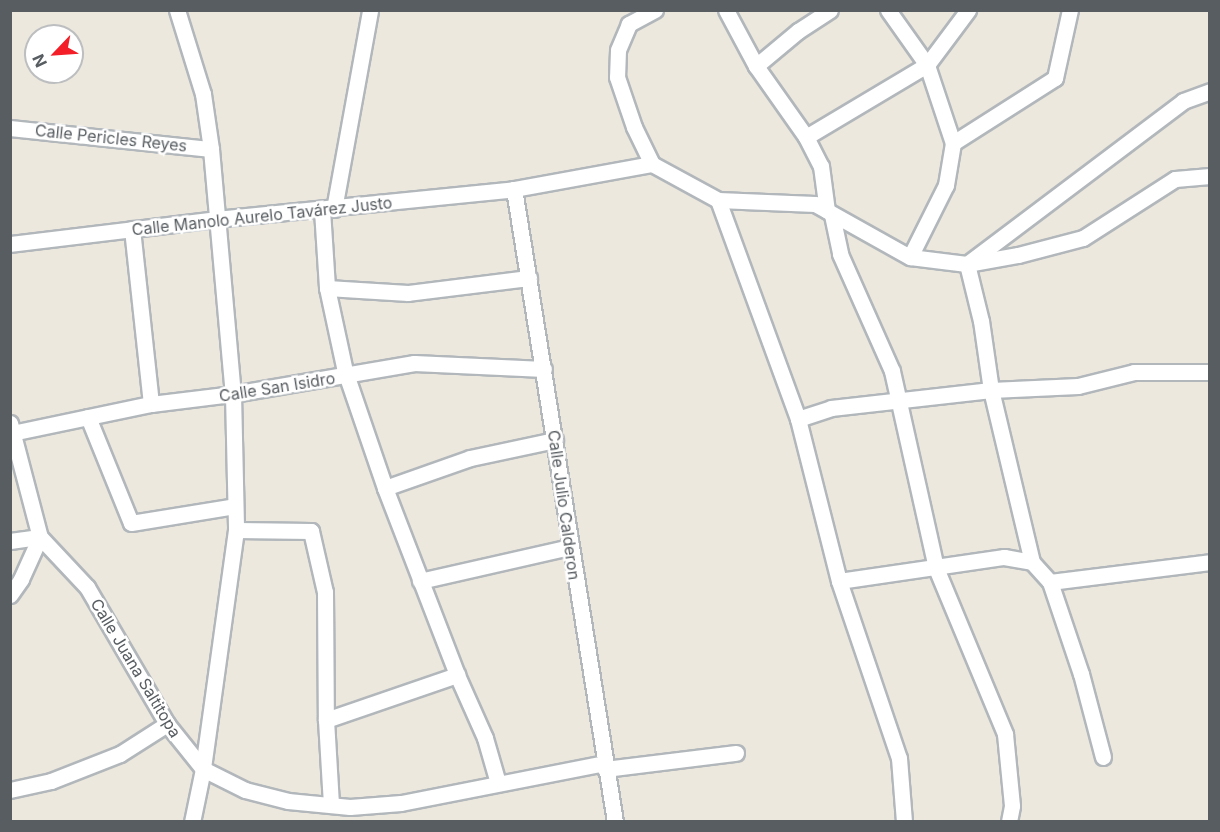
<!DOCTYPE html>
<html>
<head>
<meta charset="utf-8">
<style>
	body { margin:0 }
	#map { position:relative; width:1220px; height:832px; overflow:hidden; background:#ece8de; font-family:Inter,sans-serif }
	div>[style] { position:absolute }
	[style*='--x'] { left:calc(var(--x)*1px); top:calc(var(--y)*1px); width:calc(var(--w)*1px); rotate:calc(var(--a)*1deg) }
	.roads { filter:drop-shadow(2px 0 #b2b7bb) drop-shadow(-2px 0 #b2b7bb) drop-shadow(0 2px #b2b7bb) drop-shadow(0 -2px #b2b7bb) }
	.minor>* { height:15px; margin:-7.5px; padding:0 7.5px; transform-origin:7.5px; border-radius:7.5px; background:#fff }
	span { translate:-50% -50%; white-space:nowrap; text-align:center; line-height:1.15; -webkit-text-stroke:5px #fff; paint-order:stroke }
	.street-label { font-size:16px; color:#585d61 }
	.frame { position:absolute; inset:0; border:12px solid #585d61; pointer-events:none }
	.north { position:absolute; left:24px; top:24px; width:60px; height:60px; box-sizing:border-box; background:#fff; border:2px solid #bcbec0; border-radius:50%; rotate:245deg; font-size:16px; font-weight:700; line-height:24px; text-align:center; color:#585d61 }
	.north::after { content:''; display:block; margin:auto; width:21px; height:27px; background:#f31e27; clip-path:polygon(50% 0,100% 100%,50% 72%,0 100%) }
</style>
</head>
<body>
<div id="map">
	<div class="roads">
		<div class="minor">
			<i style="--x:177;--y:10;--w:88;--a:72.8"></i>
			<i style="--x:203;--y:94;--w:56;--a:81.7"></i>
			<i style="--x:211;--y:149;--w:246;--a:84.9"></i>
			<i style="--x:233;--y:394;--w:136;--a:88.7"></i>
			<i style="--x:236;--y:530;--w:241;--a:97.9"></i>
			<i style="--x:203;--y:769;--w:54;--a:101.7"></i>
			<i style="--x:655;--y:10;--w:30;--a:152"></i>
			<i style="--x:629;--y:24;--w:28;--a:113"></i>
			<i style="--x:618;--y:50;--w:27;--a:92"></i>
			<i style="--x:617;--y:77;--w:53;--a:71.2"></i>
			<i style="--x:634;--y:127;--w:41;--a:64.1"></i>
			<i style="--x:652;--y:164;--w:75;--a:28.6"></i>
			<i style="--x:718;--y:200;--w:97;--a:2.4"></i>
			<i style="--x:815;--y:204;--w:109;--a:29.2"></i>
			<i style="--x:910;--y:257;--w:57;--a:7"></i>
			<i style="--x:967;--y:264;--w:52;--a:-10"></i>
			<i style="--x:1018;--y:255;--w:67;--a:-14.7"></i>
			<i style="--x:1083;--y:238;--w:109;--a:-32.7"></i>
			<i style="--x:1175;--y:179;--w:35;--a:-5"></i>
			<i style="--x:726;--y:10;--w:64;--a:61.8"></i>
			<i style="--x:756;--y:66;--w:87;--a:54.8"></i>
			<i style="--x:806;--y:137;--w:33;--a:63"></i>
			<i style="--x:821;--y:166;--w:45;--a:82.4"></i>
			<i style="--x:888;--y:10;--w:67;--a:54.7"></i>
			<i style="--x:927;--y:65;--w:82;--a:71.6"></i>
			<i style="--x:953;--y:143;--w:43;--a:99.5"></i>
			<i style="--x:946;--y:185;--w:80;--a:116.6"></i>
			<i style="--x:756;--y:66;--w:55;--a:-39.8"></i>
			<i style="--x:798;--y:31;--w:38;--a:-33"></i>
			<i style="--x:10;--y:128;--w:202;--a:6"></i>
			<i style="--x:806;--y:137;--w:141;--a:-30.8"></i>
			<i style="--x:927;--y:65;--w:69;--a:-53.3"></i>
			<i style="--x:953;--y:143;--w:121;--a:-32.5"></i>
			<i style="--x:1055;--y:78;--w:70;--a:-77.6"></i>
			<i style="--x:514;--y:189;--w:641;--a:80.93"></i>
			<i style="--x:718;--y:200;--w:233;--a:69.9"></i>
			<i style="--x:798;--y:419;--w:167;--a:75.8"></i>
			<i style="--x:839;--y:581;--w:187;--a:71.3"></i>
			<i style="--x:899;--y:758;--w:64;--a:85.5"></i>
			<i style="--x:334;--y:209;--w:202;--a:-79.7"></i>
			<i style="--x:322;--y:210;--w:78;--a:86.3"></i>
			<i style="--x:327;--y:288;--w:85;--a:77.8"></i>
			<i style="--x:345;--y:371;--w:124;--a:71.1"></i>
			<i style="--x:385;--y:488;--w:200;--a:68.9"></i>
			<i style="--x:457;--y:675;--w:69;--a:66"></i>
			<i style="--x:485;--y:738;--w:47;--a:73.9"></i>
			<i style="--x:832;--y:215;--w:40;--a:78"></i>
			<i style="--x:840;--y:254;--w:128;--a:66"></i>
			<i style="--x:892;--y:371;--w:202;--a:77.4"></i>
			<i style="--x:936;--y:568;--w:180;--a:67.4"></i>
			<i style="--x:1005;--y:734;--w:72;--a:84.4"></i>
			<i style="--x:1012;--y:806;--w:16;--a:101"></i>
			<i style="--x:132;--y:229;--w:176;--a:83.8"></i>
			<i style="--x:10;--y:244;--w:208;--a:-6.9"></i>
			<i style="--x:216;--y:219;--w:300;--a:-5.7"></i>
			<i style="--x:514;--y:189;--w:140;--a:-10.3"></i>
			<i style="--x:327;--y:288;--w:81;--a:3.5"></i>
			<i style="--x:408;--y:293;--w:122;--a:-7.1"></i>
			<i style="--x:88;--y:417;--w:114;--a:67.9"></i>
			<i style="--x:131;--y:523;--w:105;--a:-9.3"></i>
			<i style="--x:798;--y:419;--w:35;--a:-18"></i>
			<i style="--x:831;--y:408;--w:161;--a:-6.4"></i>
			<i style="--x:991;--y:390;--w:87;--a:-2.6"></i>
			<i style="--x:1078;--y:386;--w:58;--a:-14"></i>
			<i style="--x:1134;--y:372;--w:76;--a:0"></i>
			<i style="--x:10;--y:423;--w:118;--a:75.3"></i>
			<i style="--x:40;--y:537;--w:69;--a:46.8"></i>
			<i style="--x:87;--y:587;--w:159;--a:59.7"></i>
			<i style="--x:167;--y:724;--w:58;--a:51.3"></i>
			<i style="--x:203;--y:769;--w:47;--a:26.6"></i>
			<i style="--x:245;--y:790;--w:44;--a:14.3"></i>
			<i style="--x:288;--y:801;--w:62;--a:5.5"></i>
			<i style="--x:350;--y:807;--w:51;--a:-4.5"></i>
			<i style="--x:401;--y:803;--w:207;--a:-11.1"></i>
			<i style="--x:12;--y:433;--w:142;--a:-11.8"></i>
			<i style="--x:151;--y:404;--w:83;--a:-7"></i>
			<i style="--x:233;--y:394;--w:184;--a:-9.7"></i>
			<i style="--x:414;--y:363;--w:130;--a:2.6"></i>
			<i style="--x:385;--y:488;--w:90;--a:-19.4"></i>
			<i style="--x:470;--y:458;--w:87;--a:-12"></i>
			<i style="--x:236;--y:530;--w:75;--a:0.8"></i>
			<i style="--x:311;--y:531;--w:63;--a:77.1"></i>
			<i style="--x:325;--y:592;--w:128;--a:89.6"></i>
			<i style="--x:326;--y:720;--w:85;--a:86.6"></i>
			<i style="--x:10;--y:541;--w:30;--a:-8"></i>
			<i style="--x:420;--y:581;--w:154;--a:-12.8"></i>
			<i style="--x:839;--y:581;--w:167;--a:-8.3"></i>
			<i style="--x:1004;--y:557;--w:28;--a:10"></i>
			<i style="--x:1050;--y:582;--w:161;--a:-7.1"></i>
			<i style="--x:10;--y:595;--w:19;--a:-55"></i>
			<i style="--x:21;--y:579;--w:46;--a:-65.7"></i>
			<i style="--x:326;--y:720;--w:139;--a:-19"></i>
			<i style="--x:1103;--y:757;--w:86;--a:-104.8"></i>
			<i style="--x:1081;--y:674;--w:97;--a:-108.6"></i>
			<i style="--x:1050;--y:582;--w:27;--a:-132"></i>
			<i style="--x:1032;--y:562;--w:177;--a:-103.4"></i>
			<i style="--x:991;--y:390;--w:70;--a:-98.2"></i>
			<i style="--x:981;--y:321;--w:59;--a:-103.8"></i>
			<i style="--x:967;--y:264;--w:271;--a:-37"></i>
			<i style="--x:1183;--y:101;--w:29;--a:-20"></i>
			<i style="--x:605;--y:769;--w:132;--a:-7"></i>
			<i style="--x:10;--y:790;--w:42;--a:-12.4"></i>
			<i style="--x:51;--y:781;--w:74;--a:-21.4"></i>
			<i style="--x:120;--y:754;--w:56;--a:-32.6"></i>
		</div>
	</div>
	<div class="street-label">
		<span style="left:111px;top:138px;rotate:6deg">Calle Pericles Reyes</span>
		<span style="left:262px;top:216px;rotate:-6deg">Calle Manolo Aurelo Tavárez Justo</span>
		<span style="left:277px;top:387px;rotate:-9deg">Calle San Isidro</span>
		<span style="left:564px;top:505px;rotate:82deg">Calle Julio Calderon</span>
		<span style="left:136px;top:668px;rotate:59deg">Calle Juana Saltitopa</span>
	</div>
	<div class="frame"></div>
	<div class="north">N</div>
</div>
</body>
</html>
